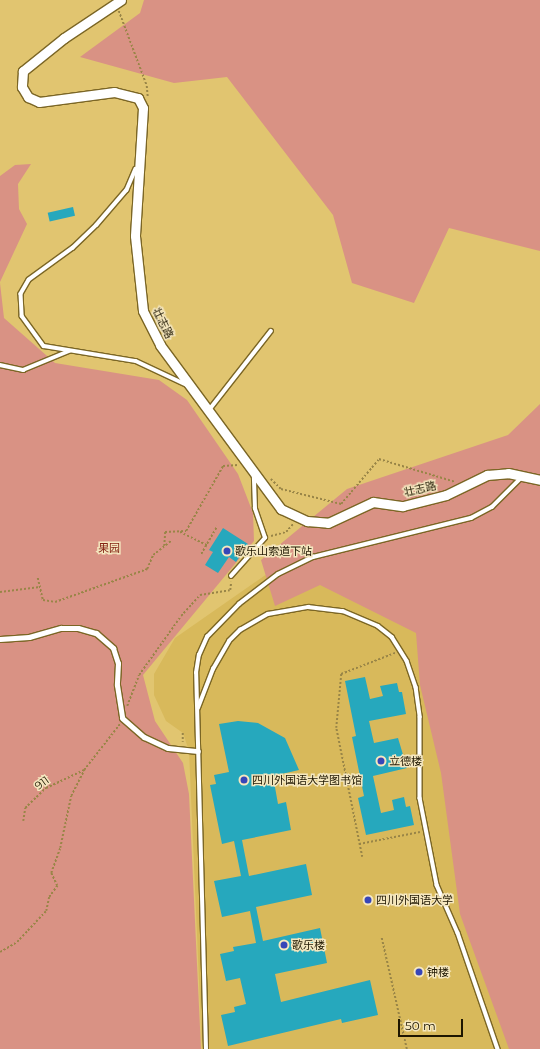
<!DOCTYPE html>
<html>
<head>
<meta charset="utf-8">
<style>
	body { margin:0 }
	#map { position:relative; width:540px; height:1049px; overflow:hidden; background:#e1c570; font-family:Montserrat,"Noto Sans SC",sans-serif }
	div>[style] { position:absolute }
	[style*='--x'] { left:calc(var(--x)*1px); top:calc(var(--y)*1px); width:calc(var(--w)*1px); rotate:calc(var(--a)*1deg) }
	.built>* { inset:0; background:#d8b95b }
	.green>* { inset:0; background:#d99284 }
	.building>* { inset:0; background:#26a8bd; transform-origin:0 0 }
	.path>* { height:1.5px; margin-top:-0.75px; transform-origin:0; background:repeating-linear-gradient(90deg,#998547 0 2px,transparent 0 4px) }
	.roads { filter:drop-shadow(1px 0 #7b6625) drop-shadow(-1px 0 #7b6625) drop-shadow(0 1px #7b6625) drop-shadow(0 -1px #7b6625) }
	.service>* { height:3.5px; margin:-1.75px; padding:0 1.75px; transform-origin:1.75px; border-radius:1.75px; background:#fff }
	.pedestrian>* { height:5px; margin:-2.5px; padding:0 2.5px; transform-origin:2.5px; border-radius:2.5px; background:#fff }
	.tertiary>* { height:9px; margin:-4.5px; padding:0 4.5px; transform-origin:4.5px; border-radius:4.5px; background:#fff }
	.dots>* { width:11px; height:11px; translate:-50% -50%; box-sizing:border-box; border:2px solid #f5e7bf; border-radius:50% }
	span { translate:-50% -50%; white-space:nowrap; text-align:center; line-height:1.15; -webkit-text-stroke:3px #f5e7bf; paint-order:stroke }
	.street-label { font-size:11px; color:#1e1600 }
	.park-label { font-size:11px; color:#842213 }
	.poi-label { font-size:11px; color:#1e1600 }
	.left { translate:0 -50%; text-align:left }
	.scale { position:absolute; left:398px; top:1019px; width:65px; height:18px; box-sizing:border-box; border:2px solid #1e1600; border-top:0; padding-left:5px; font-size:12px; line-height:14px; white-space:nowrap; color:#1e1600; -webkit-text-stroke:3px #f5e7bf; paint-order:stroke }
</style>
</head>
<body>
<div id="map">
	<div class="built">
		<i style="clip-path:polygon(512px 488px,540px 1049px,202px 1049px,189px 751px,183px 733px,166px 721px,154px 695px,154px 674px,175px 638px,277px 567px)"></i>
	</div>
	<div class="green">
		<i style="clip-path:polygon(144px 0,540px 0,540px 251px,449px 228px,414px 303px,352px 283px,333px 215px,227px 77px,174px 83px,80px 57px,140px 13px)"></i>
		<i style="clip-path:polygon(31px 164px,18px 184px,19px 209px,27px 224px,0 282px,0 176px,15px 165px)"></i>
		<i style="clip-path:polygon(0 283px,4px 318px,55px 363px,159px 380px,187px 400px,238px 474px,253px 513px,254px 541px,143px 675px,155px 721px,183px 763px,189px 794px,201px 1049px,0 1049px)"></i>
		<i style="clip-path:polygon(540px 404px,540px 1049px,509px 1049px,460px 914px,441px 773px,420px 685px,416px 633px,320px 585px,275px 606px,261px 560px,347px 489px,508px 435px)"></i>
	</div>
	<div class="building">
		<i style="left:73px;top:207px;width:9px;height:26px;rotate:77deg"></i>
		<i style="clip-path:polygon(223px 528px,248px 544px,236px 562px,229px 557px,218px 573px,205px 565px,213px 552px,209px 550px)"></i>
		<i style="clip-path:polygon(365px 677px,370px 699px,383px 696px,380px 686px,397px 683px,399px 692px,402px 692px,406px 714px,369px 721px,374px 743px,398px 738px,407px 768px,373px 776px,381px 813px,394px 810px,392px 800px,404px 797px,406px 807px,410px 806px,414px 825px,366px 835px,358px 798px,364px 796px,352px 737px,356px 736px,345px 681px)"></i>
		<i style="clip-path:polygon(238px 721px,258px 723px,285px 738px,299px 770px,273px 776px,278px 804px,286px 802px,291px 830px,242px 840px,249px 876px,306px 864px,312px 895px,256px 907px,263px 941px,320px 928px,327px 963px,275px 974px,281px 1002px,370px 980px,378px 1015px,342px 1023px,341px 1019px,228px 1046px,221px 1015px,235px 1012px,234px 1007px,246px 1004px,240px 978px,226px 981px,220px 954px,234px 951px,233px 947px,256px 943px,250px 911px,222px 917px,214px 881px,241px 876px,234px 841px,222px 844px,210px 785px,216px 784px,214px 775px,229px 772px,219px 724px)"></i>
	</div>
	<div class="path">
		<i style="--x:119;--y:11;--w:80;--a:69.5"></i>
		<i style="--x:147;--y:86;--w:12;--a:85"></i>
		<i style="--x:271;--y:479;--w:14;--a:45"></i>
		<i style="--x:281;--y:489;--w:62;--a:14"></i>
		<i style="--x:341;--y:504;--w:59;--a:-49.8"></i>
		<i style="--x:379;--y:459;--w:79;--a:16.8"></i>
		<i style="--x:180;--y:532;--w:30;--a:26"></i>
		<i style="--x:271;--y:536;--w:16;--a:-15"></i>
		<i style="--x:286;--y:532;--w:11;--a:-49"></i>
		<i style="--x:164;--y:546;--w:14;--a:-86"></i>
		<i style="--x:165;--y:532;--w:21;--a:-3"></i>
		<i style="--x:186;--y:531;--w:75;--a:-60.4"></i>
		<i style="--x:223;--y:466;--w:15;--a:-4"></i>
		<i style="--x:201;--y:554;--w:32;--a:-60"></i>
		<i style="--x:38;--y:578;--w:23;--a:77"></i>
		<i style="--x:43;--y:600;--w:12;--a:9"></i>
		<i style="--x:55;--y:602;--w:98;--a:-19.7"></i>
		<i style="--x:147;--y:569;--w:15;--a:-67"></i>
		<i style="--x:153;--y:555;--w:23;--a:-38"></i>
		<i style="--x:0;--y:592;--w:40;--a:-7.1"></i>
		<i style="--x:127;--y:706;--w:33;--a:-69"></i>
		<i style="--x:139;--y:675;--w:72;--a:-54.6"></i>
		<i style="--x:181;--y:616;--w:28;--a:-48"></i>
		<i style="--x:200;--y:595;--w:30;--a:-9"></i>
		<i style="--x:230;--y:590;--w:8;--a:-83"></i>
		<i style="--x:183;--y:733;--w:9;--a:90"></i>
		<i style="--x:23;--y:821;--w:13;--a:-81"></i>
		<i style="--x:25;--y:808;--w:29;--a:-44"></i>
		<i style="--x:46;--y:788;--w:42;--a:-25.3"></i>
		<i style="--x:359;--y:844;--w:62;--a:-11.1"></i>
		<i style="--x:362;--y:857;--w:132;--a:-101.4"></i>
		<i style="--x:336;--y:728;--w:54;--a:-84.7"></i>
		<i style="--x:341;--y:674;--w:58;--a:-21.3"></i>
		<i style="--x:382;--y:938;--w:114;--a:77.3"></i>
		<i style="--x:0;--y:952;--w:20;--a:-30"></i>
		<i style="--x:17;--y:942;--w:42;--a:-46.9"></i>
		<i style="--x:46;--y:911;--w:14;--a:-78"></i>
		<i style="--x:49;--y:897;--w:14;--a:-54"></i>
		<i style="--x:57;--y:886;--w:14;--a:-115"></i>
		<i style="--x:51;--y:873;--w:27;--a:-70"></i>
		<i style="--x:60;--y:848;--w:53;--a:-78.1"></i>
		<i style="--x:71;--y:796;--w:29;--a:-63"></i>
		<i style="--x:84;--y:770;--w:58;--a:-52"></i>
	</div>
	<div class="roads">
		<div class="service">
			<i style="--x:136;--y:169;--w:23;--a:113"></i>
			<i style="--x:127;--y:190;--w:46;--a:130.6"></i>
			<i style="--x:97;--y:225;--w:33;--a:136"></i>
			<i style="--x:73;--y:248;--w:54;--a:144"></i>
			<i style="--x:29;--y:280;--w:16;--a:120"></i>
			<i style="--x:21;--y:294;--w:22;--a:87"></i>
			<i style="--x:22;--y:316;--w:37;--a:54"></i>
			<i style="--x:44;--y:346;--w:93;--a:9.3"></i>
			<i style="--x:136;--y:361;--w:56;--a:25.2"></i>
			<i style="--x:0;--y:365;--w:24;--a:12"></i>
			<i style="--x:23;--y:370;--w:50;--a:-22.4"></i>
			<i style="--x:209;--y:410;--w:100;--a:-51.9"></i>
			<i style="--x:231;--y:576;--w:51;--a:-48.2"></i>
			<i style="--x:265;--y:538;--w:31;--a:-109"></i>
			<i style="--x:255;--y:509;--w:33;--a:-92"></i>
			<i style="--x:198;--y:708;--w:42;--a:-69"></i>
			<i style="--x:213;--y:669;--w:32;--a:-60"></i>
			<i style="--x:229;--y:641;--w:16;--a:-45"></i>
			<i style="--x:240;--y:630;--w:32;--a:-30"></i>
			<i style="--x:268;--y:614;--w:41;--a:-9.9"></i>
			<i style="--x:308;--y:607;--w:35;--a:7"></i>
			<i style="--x:343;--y:611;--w:38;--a:23"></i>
			<i style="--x:378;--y:626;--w:18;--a:38"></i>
			<i style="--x:392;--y:637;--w:28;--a:58"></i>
			<i style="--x:407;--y:661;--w:28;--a:71"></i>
			<i style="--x:416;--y:687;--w:30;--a:82"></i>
			<i style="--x:420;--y:717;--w:81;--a:90"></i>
			<i style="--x:420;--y:798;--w:89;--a:78.9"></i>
			<i style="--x:437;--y:885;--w:52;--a:66.4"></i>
			<i style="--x:458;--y:933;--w:123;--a:71"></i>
			<i style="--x:206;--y:1049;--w:376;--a:-91.5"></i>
			<i style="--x:196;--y:673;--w:18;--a:-81"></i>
			<i style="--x:199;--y:655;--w:20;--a:-66"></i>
			<i style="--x:207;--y:637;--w:46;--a:-45.9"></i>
			<i style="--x:239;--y:604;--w:49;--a:-37.6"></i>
			<i style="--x:278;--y:574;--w:39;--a:-26"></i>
			<i style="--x:313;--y:557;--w:163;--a:-13.9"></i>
			<i style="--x:471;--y:518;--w:24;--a:-28"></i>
			<i style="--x:492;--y:507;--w:42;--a:-45"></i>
		</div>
		<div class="pedestrian">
			<i style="--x:0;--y:639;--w:29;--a:-4"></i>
			<i style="--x:29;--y:637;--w:33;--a:-16"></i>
			<i style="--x:61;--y:628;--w:17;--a:0"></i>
			<i style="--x:78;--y:628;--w:19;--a:16"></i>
			<i style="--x:96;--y:633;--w:23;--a:41"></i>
			<i style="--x:113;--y:648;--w:16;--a:72"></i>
			<i style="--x:118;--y:663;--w:22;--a:93"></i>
			<i style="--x:117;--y:685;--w:33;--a:81"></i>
			<i style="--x:122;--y:718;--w:29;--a:41"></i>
			<i style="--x:144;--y:737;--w:26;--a:25"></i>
			<i style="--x:168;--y:748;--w:30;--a:6"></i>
		</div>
		<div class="tertiary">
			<i style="--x:121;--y:0;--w:69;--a:146.3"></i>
			<i style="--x:64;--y:38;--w:53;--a:141.2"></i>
			<i style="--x:23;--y:71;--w:16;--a:94"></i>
			<i style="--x:22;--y:87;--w:12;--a:59"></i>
			<i style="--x:28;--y:97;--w:12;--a:24"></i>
			<i style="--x:39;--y:102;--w:76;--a:-7.6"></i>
			<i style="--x:114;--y:92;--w:25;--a:14"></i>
			<i style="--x:138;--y:98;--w:11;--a:63"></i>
			<i style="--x:143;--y:108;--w:128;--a:93.6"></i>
			<i style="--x:135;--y:236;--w:75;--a:83.9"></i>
			<i style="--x:143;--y:311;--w:38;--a:63"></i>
			<i style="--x:160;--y:345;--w:204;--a:53.6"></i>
			<i style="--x:281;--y:509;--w:29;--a:25"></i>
			<i style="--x:307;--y:521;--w:21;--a:5"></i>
			<i style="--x:328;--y:523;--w:50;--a:-25"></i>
			<i style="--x:373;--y:502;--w:30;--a:8"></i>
			<i style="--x:403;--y:506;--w:44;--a:-14.3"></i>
			<i style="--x:446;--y:495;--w:46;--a:-26"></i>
			<i style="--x:487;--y:475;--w:21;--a:-5"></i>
			<i style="--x:508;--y:473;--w:33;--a:12"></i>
		</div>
	</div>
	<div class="dots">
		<i style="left:227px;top:551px;background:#3746b8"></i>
		<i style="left:381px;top:761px;background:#3746b8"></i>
		<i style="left:244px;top:780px;background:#3746b8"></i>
		<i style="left:368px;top:900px;background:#3746b8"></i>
		<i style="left:284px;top:945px;background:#3746b8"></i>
		<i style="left:419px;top:972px;background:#3746b8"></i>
	</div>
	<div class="street-label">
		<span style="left:163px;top:323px;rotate:64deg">壮志路</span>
		<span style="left:420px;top:489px;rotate:-13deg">壮志路</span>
		<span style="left:42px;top:783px;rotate:-36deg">911</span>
	</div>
	<div class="park-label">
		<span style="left:109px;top:548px">果园</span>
	</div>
	<div class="poi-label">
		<span class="left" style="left:235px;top:551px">歌乐山索道下站</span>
		<span class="left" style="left:389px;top:761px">立德楼</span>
		<span class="left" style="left:252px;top:780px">四川外国语大学图书馆</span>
		<span class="left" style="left:376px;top:900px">四川外国语大学</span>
		<span class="left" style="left:292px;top:945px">歌乐楼</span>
		<span class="left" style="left:427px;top:972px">钟楼</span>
	</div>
	<div class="scale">50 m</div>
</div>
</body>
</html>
